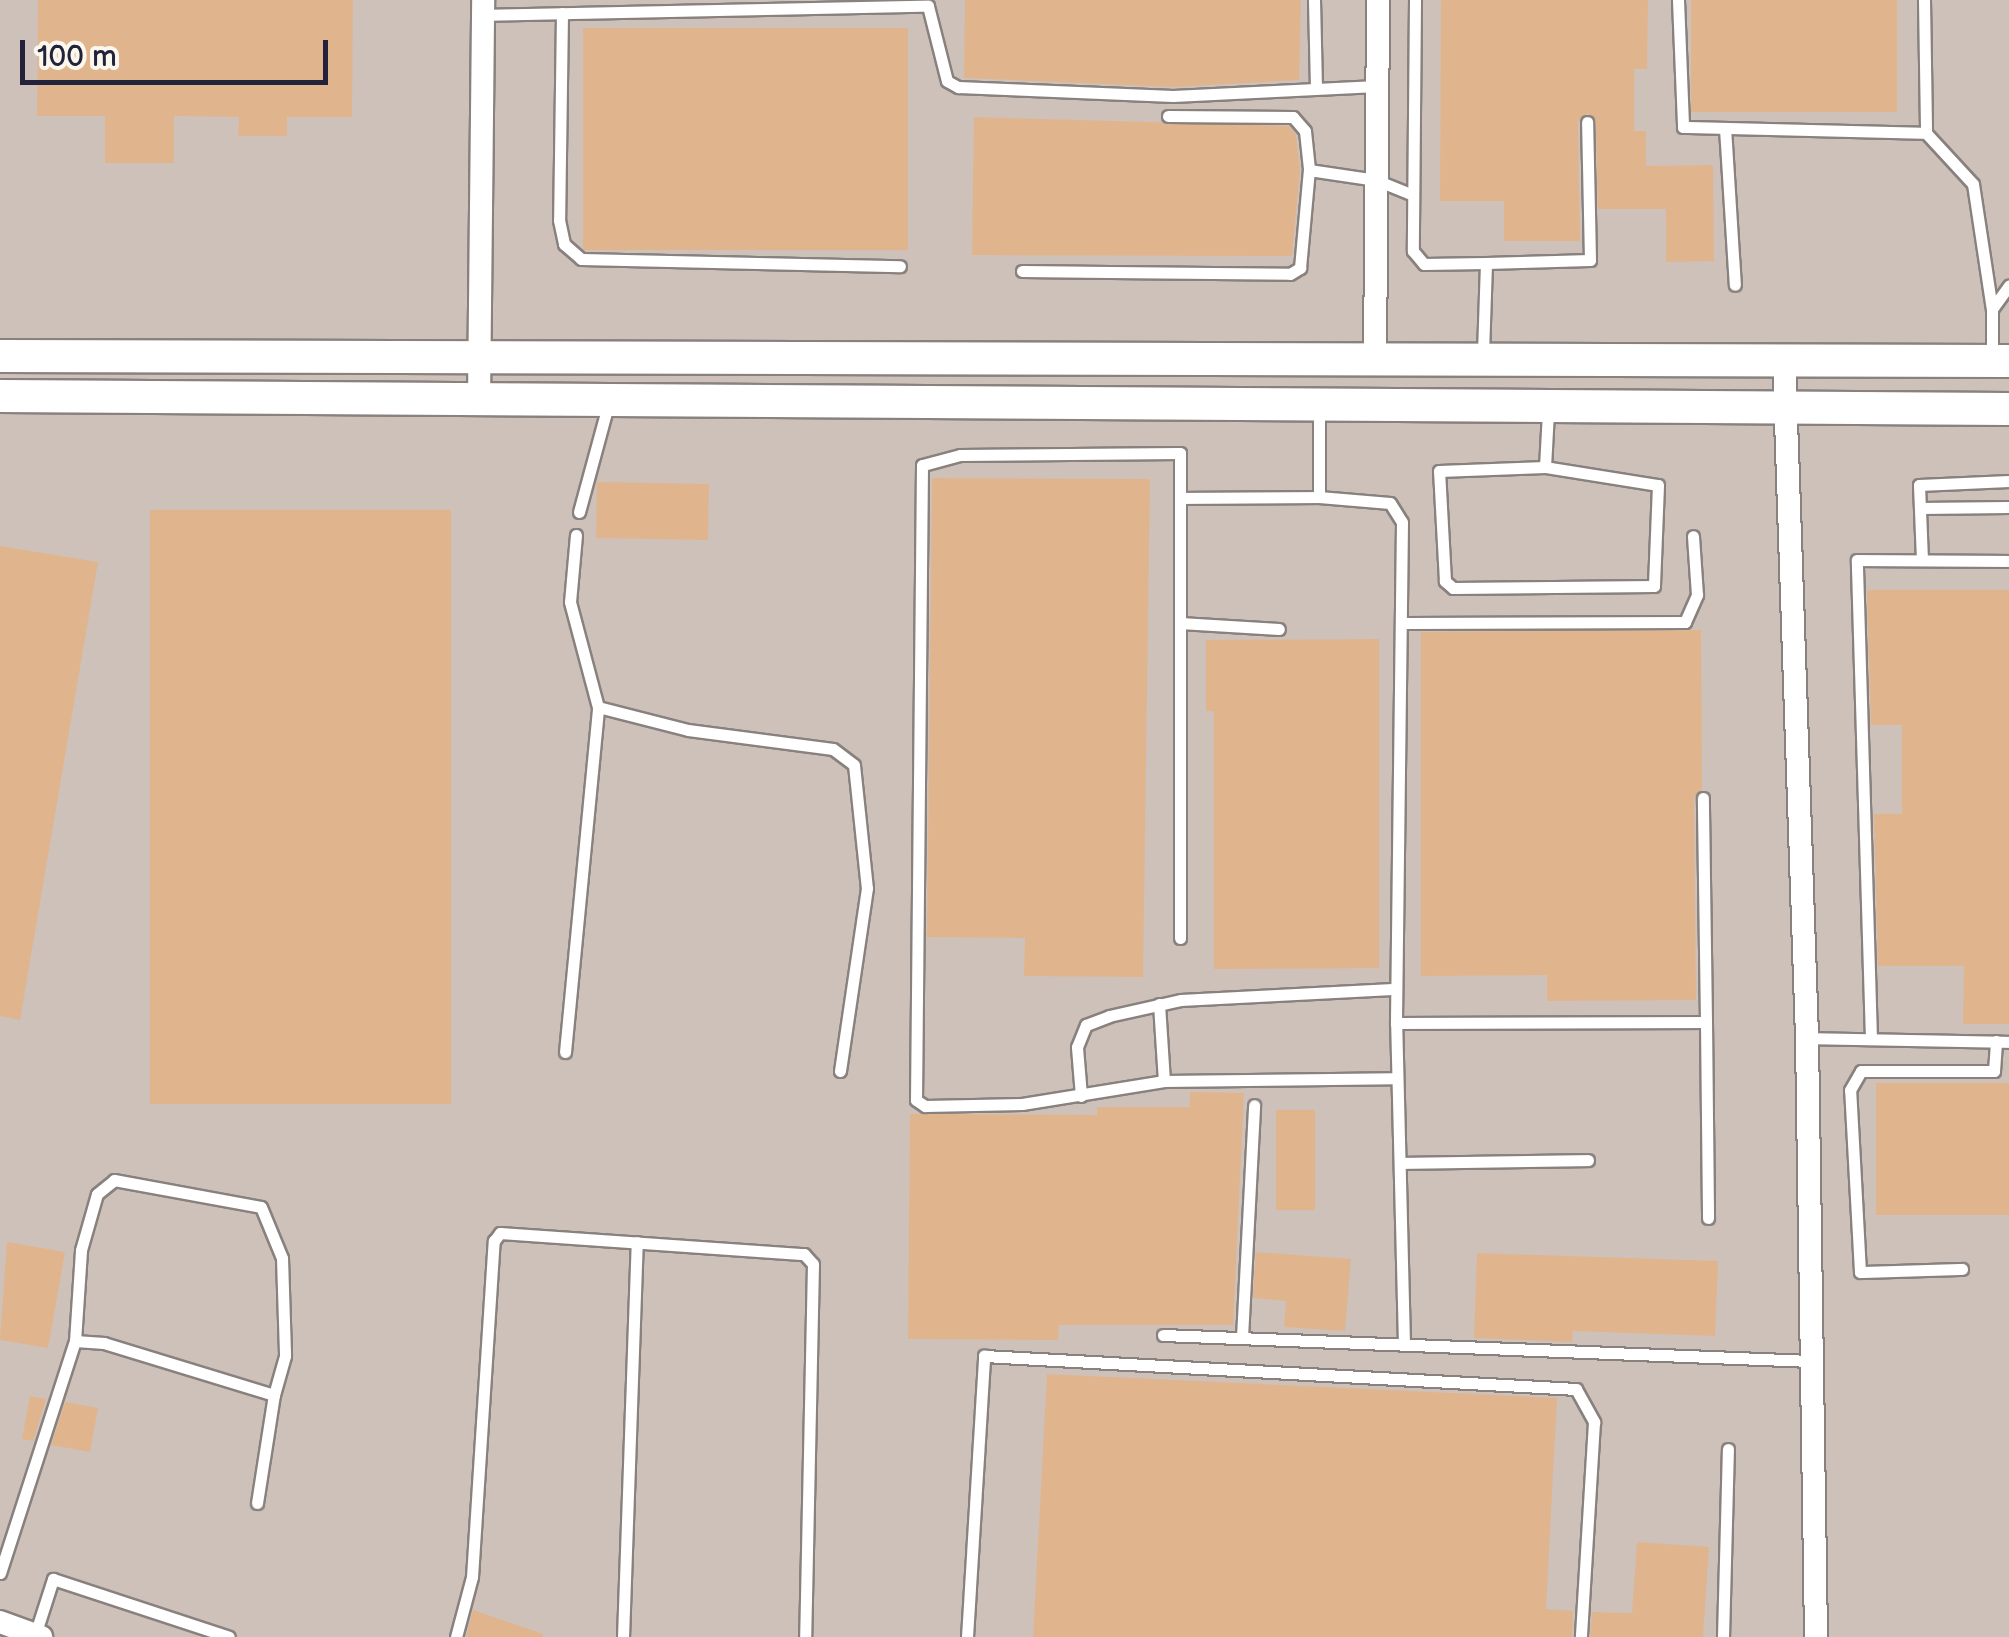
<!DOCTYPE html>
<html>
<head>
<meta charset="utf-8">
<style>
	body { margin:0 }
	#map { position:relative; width:2009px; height:1637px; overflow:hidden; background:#efe0c0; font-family:"Balsamiq Sans",sans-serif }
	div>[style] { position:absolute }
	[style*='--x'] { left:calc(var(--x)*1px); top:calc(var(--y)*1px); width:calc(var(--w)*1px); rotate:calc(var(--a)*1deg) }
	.industrial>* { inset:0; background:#cec1ba; transform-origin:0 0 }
	.building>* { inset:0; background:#e0b58e; transform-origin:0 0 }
	.roads { filter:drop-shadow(2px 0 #88817e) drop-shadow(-2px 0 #88817e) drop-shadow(0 2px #88817e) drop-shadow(0 -2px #88817e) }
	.lane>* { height:11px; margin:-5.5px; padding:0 5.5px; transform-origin:5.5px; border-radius:5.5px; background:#fff }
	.street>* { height:22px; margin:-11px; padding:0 11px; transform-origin:11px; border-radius:11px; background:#fff }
	.secondary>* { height:32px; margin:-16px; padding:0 16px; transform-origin:16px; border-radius:16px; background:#fff }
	span { translate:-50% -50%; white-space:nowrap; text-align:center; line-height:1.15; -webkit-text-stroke:10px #fbf7ec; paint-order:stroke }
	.scale { position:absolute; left:20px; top:40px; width:308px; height:45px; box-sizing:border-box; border:5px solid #22223b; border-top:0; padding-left:12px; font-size:30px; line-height:35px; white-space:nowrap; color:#22223b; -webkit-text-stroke:8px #fbf7ec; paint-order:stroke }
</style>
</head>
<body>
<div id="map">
	<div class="industrial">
		<i style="left:0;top:0;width:2009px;height:1637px"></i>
	</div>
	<div class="building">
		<i style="clip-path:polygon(38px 0,353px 0,352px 117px,287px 117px,287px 136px,238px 136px,239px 117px,174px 116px,174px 163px,105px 163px,105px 116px,37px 116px)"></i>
		<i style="clip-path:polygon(965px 0,1301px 0,1299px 80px,1174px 87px,964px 78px)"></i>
		<i style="clip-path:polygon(1441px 0,1648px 0,1647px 69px,1634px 69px,1634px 131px,1646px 131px,1646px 166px,1713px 165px,1714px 261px,1666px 262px,1666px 209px,1598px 209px,1596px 122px,1588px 113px,1578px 122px,1580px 241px,1504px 241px,1504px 201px,1440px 201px)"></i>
		<i style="left:1691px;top:0;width:206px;height:112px"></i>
		<i style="left:583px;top:28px;width:325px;height:222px"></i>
		<i style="clip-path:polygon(974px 117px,1289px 126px,1296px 135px,1300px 170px,1292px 256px,972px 255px)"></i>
		<i style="clip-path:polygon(932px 478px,1150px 479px,1143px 977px,1024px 976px,1025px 938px,927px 937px)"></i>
		<i style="left:597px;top:482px;width:112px;height:56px;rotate:1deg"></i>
		<i style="left:451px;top:510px;width:594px;height:301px;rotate:90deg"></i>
		<i style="clip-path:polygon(0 546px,98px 562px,20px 1020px,0 1016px)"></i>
		<i style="clip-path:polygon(1867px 590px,2009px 590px,2009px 1024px,1963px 1024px,1964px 966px,1878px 966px,1874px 814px,1902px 814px,1902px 725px,1871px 725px)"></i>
		<i style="clip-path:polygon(1701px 630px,1702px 789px,1694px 798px,1696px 1000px,1547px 1001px,1547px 975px,1421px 976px,1421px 632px)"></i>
		<i style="clip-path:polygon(1379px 639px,1379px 968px,1214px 969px,1214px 711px,1206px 711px,1206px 640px)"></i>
		<i style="left:2009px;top:1083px;width:132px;height:133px;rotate:90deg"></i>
		<i style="clip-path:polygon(1190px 1092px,1244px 1093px,1233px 1325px,1059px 1325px,1058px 1340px,908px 1339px,910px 1114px,1097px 1115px,1097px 1107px,1190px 1107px)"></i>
		<i style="left:1276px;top:1110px;width:39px;height:100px"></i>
		<i style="clip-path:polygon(7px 1242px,65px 1252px,48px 1348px,0 1340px)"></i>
		<i style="clip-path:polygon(1256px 1252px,1351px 1259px,1345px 1331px,1284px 1327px,1286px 1301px,1253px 1298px)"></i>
		<i style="clip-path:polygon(1477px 1253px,1718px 1261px,1715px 1336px,1573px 1331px,1572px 1342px,1474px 1338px)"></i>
		<i style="clip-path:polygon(1047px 1374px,1557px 1398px,1546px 1609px,1573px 1611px,1572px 1637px,1033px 1637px)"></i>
		<i style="clip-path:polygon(30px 1396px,46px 1399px,33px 1441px,22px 1439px)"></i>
		<i style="clip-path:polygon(65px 1402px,98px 1408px,90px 1452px,51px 1445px)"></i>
		<i style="clip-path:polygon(1637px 1542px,1709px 1547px,1703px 1637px,1590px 1637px,1592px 1612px,1632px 1613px)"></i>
		<i style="clip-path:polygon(473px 1610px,543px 1634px,542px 1637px,466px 1637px)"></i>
	</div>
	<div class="roads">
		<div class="lane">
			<i style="--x:1314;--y:0;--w:88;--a:88.7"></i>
			<i style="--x:1415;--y:0;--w:251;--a:90.5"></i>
			<i style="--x:1413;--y:251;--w:17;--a:50"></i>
			<i style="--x:1424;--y:264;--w:62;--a:-0.9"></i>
			<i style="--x:1486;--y:263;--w:92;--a:91.9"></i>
			<i style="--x:1678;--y:0;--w:127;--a:87.7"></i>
			<i style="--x:1683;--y:127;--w:243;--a:1.4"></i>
			<i style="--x:1924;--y:0;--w:133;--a:89.1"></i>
			<i style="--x:1926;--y:133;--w:69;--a:47.3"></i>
			<i style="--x:1973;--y:184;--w:126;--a:81.4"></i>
			<i style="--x:1992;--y:309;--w:47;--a:90"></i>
			<i style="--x:562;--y:13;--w:207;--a:90.8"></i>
			<i style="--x:559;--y:220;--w:25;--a:78"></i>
			<i style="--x:564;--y:244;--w:23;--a:41"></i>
			<i style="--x:581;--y:259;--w:319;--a:1.3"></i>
			<i style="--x:483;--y:15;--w:445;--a:-1.2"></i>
			<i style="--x:928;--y:6;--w:77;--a:75.8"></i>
			<i style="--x:947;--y:81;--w:13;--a:29"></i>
			<i style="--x:958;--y:87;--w:215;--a:2.4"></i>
			<i style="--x:1173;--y:96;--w:204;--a:-2.8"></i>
			<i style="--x:1168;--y:116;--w:125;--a:0.5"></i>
			<i style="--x:1293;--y:117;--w:18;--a:49"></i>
			<i style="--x:1305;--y:131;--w:39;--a:84"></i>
			<i style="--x:1309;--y:170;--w:68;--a:8.5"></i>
			<i style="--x:1376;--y:180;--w:40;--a:22"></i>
			<i style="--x:1725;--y:128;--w:157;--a:86.4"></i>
			<i style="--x:1486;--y:263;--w:104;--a:-1.7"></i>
			<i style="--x:1590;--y:260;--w:138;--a:-91.2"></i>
			<i style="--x:1022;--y:271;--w:268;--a:0.6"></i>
			<i style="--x:1290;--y:274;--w:12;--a:-31"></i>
			<i style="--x:1300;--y:268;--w:98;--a:-84.8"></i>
			<i style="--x:1992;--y:309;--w:29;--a:-54"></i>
			<i style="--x:1545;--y:467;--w:114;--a:9.1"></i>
			<i style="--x:1658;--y:485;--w:101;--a:92.3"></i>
			<i style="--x:1654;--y:586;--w:201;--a:179.4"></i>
			<i style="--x:1453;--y:588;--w:11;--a:-139"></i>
			<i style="--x:1445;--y:581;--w:110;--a:-93.1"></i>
			<i style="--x:1439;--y:471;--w:106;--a:-2.2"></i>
			<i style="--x:1545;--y:467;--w:56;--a:-86.9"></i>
			<i style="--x:1319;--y:497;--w:71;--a:4.8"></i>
			<i style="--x:1390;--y:503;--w:22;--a:58"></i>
			<i style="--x:1402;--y:522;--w:501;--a:90.69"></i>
			<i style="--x:1180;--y:498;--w:45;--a:-90"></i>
			<i style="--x:1180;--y:453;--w:220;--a:179.5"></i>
			<i style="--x:960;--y:455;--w:39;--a:165"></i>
			<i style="--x:922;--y:465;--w:635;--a:90.54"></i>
			<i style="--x:916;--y:1100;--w:11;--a:34"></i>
			<i style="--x:925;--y:1106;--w:97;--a:-1.2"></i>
			<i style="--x:1022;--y:1104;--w:144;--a:-9.2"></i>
			<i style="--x:1164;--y:1081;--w:230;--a:-0.7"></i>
			<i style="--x:1920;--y:508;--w:89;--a:-0.6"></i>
			<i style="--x:579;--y:512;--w:111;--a:-74.8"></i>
			<i style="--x:576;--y:535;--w:67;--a:95.1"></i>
			<i style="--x:570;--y:602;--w:109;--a:75.1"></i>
			<i style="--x:598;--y:707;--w:93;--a:14.3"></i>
			<i style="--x:688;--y:730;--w:146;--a:7.5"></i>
			<i style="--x:833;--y:749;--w:26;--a:37"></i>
			<i style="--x:854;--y:765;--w:124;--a:84"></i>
			<i style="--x:867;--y:888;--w:185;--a:98.4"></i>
			<i style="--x:1922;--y:560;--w:75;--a:-92.3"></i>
			<i style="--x:1919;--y:485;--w:90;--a:-2.5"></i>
			<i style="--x:1180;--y:623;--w:99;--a:3.5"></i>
			<i style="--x:1405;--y:623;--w:280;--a:-0.2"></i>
			<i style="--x:1685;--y:622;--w:30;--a:-66"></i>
			<i style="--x:1697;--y:595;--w:59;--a:-93.9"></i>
			<i style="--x:1180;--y:938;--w:440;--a:-90"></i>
			<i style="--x:1180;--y:498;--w:139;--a:-0.4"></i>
			<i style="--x:1319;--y:497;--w:89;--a:-90"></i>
			<i style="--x:1159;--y:1004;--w:77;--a:86.3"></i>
			<i style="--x:1706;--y:1022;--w:196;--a:89.4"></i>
			<i style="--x:1807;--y:1038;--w:202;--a:1.1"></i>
			<i style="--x:1871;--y:1039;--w:479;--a:-91.7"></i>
			<i style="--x:1857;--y:560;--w:152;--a:0.4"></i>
			<i style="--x:565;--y:1052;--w:347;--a:-84.5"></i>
			<i style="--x:1081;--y:1096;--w:49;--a:-94.7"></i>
			<i style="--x:1077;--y:1047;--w:24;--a:-68"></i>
			<i style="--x:1086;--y:1025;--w:25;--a:-21"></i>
			<i style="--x:1109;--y:1016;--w:74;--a:-12.5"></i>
			<i style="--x:1181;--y:1000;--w:211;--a:-3"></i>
			<i style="--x:1403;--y:1163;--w:185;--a:-0.9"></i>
			<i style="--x:1962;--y:1269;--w:102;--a:178.3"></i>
			<i style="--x:1860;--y:1272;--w:182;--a:-93.1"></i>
			<i style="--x:1850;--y:1090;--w:22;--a:-60"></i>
			<i style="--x:1861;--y:1071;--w:133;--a:0"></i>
			<i style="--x:1994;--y:1071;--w:30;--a:-86"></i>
			<i style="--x:1163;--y:1335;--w:649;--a:2.3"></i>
			<i style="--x:1242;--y:1337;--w:232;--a:-87"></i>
			<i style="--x:1404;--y:1344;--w:321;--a:-91.4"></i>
			<i style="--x:1396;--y:1023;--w:310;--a:-0.2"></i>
			<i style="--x:1706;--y:1022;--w:224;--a:-90.8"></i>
			<i style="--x:257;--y:1503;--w:109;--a:-81.1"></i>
			<i style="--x:0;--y:1573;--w:244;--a:-72.1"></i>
			<i style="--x:75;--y:1341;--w:91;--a:-86.2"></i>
			<i style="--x:81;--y:1250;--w:58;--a:-74.1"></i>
			<i style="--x:97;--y:1194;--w:22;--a:-39"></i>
			<i style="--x:114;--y:1180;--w:149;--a:10.4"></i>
			<i style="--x:261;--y:1207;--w:55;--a:67.6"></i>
			<i style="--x:282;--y:1258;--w:98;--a:88.2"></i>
			<i style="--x:285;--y:1356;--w:41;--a:105.8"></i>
			<i style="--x:274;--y:1395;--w:178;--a:-163"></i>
			<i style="--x:104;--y:1343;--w:29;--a:-176"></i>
			<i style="--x:35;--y:1635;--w:59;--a:-72.2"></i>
			<i style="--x:53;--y:1579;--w:185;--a:18.2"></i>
			<i style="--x:456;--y:1637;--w:62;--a:-75.1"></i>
			<i style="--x:472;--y:1577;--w:337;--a:-86.3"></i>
			<i style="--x:494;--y:1241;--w:10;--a:-53"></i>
			<i style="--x:500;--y:1233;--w:305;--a:4"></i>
			<i style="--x:804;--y:1254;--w:13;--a:48"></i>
			<i style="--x:813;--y:1264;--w:373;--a:91.2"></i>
			<i style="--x:623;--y:1637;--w:395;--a:-88"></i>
			<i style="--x:967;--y:1637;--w:282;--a:-86.5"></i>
			<i style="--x:984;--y:1356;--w:593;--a:3.19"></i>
			<i style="--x:1576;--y:1389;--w:38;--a:61"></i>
			<i style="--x:1594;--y:1422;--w:215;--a:93.5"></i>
			<i style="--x:1723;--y:1637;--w:188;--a:-88.5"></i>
		</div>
		<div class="street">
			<i style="--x:1375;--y:357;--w:357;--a:-89.5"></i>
			<i style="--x:1784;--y:361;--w:677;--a:88.05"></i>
			<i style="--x:1807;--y:1038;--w:599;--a:89.14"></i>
			<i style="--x:479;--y:400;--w:400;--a:-89.4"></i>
			<i style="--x:0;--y:1622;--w:44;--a:20.1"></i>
		</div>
		<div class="secondary">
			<i style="--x:0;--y:356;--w:2009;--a:0.14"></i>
			<i style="--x:0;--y:396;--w:2009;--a:0.37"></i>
		</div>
	</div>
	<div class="scale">100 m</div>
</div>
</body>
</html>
